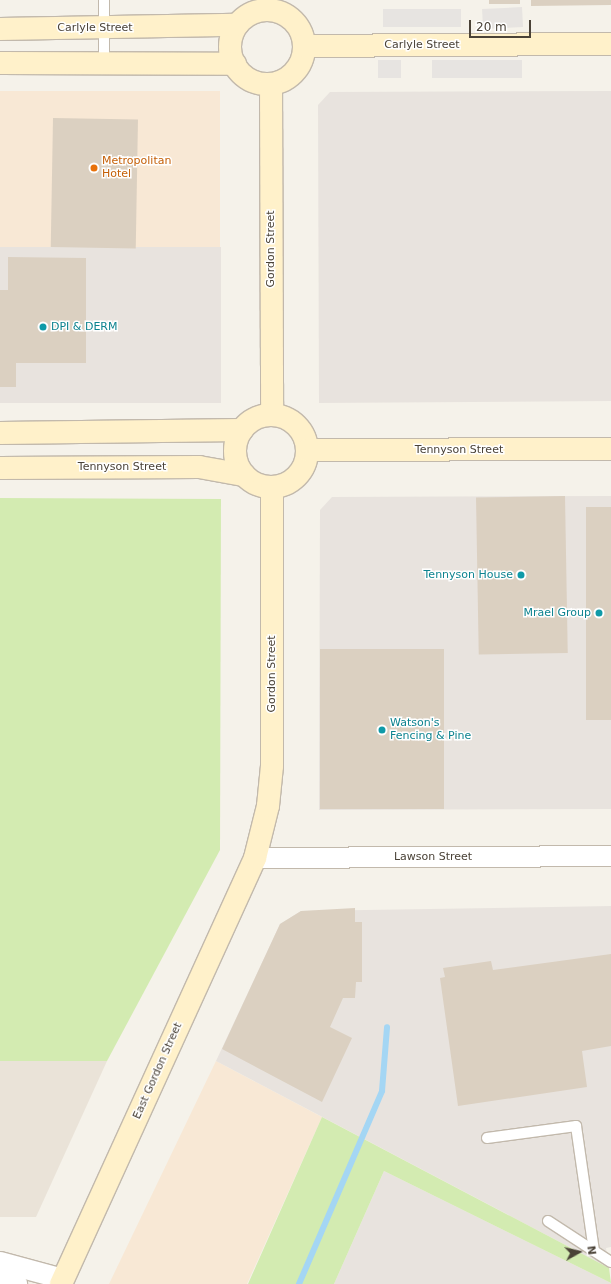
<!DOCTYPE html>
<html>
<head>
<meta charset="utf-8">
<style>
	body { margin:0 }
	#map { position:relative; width:611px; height:1284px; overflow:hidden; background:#f5f2ea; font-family:"DejaVu Sans",sans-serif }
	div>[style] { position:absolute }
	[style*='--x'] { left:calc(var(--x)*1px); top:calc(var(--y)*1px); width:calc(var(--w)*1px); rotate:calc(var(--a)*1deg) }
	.residential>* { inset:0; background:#eae3d8 }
	.commercial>* { inset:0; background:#f8e8d5; transform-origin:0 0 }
	.industrial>* { inset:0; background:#e8e3de; transform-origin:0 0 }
	.green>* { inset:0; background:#d3ebb1 }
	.parking>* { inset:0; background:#e7e4e1; transform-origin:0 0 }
	.stream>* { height:6px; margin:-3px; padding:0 3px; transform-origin:3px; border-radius:3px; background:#a4d6f4 }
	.building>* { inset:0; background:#dbd0c1; transform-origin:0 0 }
	.roads { filter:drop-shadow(1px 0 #c2b9ac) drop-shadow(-1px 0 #c2b9ac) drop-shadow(0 1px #c2b9ac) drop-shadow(0 -1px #c2b9ac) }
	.lane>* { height:10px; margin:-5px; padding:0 5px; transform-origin:5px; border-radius:5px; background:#fff }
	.street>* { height:20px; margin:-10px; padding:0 10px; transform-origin:10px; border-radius:10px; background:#fff }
	.secondary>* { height:22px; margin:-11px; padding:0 11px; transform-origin:11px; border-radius:11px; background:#fff1ca }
	.secondary>.ring { margin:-11px; padding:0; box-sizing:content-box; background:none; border:22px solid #fff1ca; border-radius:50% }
	.dots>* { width:11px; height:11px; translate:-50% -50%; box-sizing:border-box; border:2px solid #fff; border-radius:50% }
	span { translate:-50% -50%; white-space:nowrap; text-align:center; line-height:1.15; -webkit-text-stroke:3px #fff; paint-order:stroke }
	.street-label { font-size:11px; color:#4a4237 }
	.food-label { font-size:11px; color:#c56008 }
	.left { translate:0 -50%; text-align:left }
	.culture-label { font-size:11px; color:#0d838f }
	.right { translate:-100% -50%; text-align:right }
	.north { position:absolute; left:559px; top:1232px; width:40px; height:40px; -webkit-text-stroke:3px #fff; paint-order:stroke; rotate:82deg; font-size:11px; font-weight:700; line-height:16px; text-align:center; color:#4a4237 }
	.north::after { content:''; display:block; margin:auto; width:14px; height:18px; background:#4a4237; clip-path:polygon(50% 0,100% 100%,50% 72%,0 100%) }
	.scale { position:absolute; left:469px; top:20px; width:62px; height:18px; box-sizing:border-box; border:2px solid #4a4237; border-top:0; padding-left:5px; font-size:12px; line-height:14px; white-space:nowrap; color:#4a4237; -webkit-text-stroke:3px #fff; paint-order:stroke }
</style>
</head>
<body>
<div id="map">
	<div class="residential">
		<i style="clip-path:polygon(0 1061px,107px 1061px,36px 1217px,0 1217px)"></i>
	</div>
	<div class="commercial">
		<i style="left:0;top:91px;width:220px;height:156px"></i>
		<i style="clip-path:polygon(216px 1061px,322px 1117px,247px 1284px,109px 1284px)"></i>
	</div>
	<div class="industrial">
		<i style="clip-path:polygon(611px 91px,611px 401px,319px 403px,318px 105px,330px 92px)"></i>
		<i style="left:0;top:247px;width:221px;height:156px"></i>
		<i style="clip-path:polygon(611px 496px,611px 809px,319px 810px,320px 510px,332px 497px)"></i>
		<i style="clip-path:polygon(611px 906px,611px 1247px,606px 1248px,609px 1268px,216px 1061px,280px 924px,301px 911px)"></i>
		<i style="clip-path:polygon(384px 1171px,611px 1283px,611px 1284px,334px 1284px)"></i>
	</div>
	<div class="green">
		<i style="clip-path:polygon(0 498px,221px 499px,220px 850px,107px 1061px,0 1061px)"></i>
		<i style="clip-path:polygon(322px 1117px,609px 1268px,611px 1283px,384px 1171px,334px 1284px,248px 1284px)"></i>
	</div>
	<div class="parking">
		<i style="left:522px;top:7px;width:20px;height:40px;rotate:87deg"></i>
		<i style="left:461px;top:9px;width:18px;height:78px;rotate:90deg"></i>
		<i style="left:378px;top:60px;width:23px;height:18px"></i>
		<i style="left:522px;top:60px;width:18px;height:90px;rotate:90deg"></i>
	</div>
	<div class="stream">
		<i style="--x:299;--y:1284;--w:210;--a:-66.7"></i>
		<i style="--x:382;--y:1091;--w:64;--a:-85.5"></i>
	</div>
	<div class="building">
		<i style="left:489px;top:0;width:31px;height:4px"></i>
		<i style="clip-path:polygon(531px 0,611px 0,611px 5px,531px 6px)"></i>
		<i style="left:53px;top:118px;width:85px;height:129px;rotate:1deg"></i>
		<i style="clip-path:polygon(8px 257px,86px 258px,86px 363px,16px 363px,16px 387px,0 387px,0 290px,8px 290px)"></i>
		<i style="left:565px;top:496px;width:157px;height:89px;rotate:89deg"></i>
		<i style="left:586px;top:507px;width:25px;height:213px"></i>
		<i style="left:444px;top:649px;width:160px;height:124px;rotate:90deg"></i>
		<i style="clip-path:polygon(355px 908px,355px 922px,362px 922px,362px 982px,356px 982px,355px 998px,343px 998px,330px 1027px,352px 1038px,322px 1102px,222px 1049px,280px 924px,301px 911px)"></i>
		<i style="clip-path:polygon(611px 954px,611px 1046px,582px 1051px,587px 1087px,458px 1106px,440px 978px,445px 977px,443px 968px,491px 961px,493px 970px)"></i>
	</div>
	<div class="roads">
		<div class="lane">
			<i style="--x:104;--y:0;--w:63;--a:90"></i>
			<i style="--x:487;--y:1138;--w:90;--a:-7.7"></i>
			<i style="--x:576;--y:1126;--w:126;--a:81.8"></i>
			<i style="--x:548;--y:1221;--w:75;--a:33.1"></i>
		</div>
		<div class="street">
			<i style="--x:255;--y:858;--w:356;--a:-0.3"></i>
			<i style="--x:0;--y:1262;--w:65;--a:15.1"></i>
			<i style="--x:0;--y:1276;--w:19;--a:25"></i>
		</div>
		<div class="secondary">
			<i class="ring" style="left:230px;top:10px;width:52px;height:52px"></i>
			<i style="--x:0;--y:29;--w:237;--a:-1"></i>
			<i style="--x:304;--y:46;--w:307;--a:-0.4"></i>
			<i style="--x:0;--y:63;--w:235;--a:0.2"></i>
			<i style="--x:271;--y:84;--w:330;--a:89.8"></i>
			<i class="ring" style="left:235px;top:415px;width:50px;height:50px"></i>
			<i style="--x:0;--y:433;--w:242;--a:-0.7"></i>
			<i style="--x:308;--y:450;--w:303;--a:-0.2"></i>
			<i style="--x:0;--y:468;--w:199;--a:-0.3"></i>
			<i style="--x:199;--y:467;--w:46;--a:10.1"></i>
			<i style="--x:61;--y:1284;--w:468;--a:-65.5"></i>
			<i style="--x:255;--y:858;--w:54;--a:-76"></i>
			<i style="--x:268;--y:806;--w:40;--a:-84.3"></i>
			<i style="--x:272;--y:766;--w:278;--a:-90"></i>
		</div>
	</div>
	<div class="dots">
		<i style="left:94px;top:168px;background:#e8710a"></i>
		<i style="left:43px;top:327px;background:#0f9aa8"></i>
		<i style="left:521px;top:575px;background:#0f9aa8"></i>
		<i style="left:599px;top:613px;background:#0f9aa8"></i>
		<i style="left:382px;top:730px;background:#0f9aa8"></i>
	</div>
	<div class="street-label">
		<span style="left:95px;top:28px">Carlyle Street</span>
		<span style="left:422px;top:45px">Carlyle Street</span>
		<span style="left:271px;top:249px;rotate:-90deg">Gordon Street</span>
		<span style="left:459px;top:450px">Tennyson Street</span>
		<span style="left:122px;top:467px">Tennyson Street</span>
		<span style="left:272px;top:674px;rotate:-90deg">Gordon Street</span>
		<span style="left:433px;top:857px">Lawson Street</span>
		<span style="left:158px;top:1071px;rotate:-66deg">East Gordon Street</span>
	</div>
	<div class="food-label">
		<span class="left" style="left:102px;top:168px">Metropolitan<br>Hotel</span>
	</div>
	<div class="culture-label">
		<span class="left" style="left:51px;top:327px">DPI &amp; DERM</span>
		<span class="right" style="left:513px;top:575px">Tennyson House</span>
		<span class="right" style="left:591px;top:613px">Mrael Group</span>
		<span class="left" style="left:390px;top:730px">Watson's<br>Fencing &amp; Pine</span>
	</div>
	<div class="north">N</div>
	<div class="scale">20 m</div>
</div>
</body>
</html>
